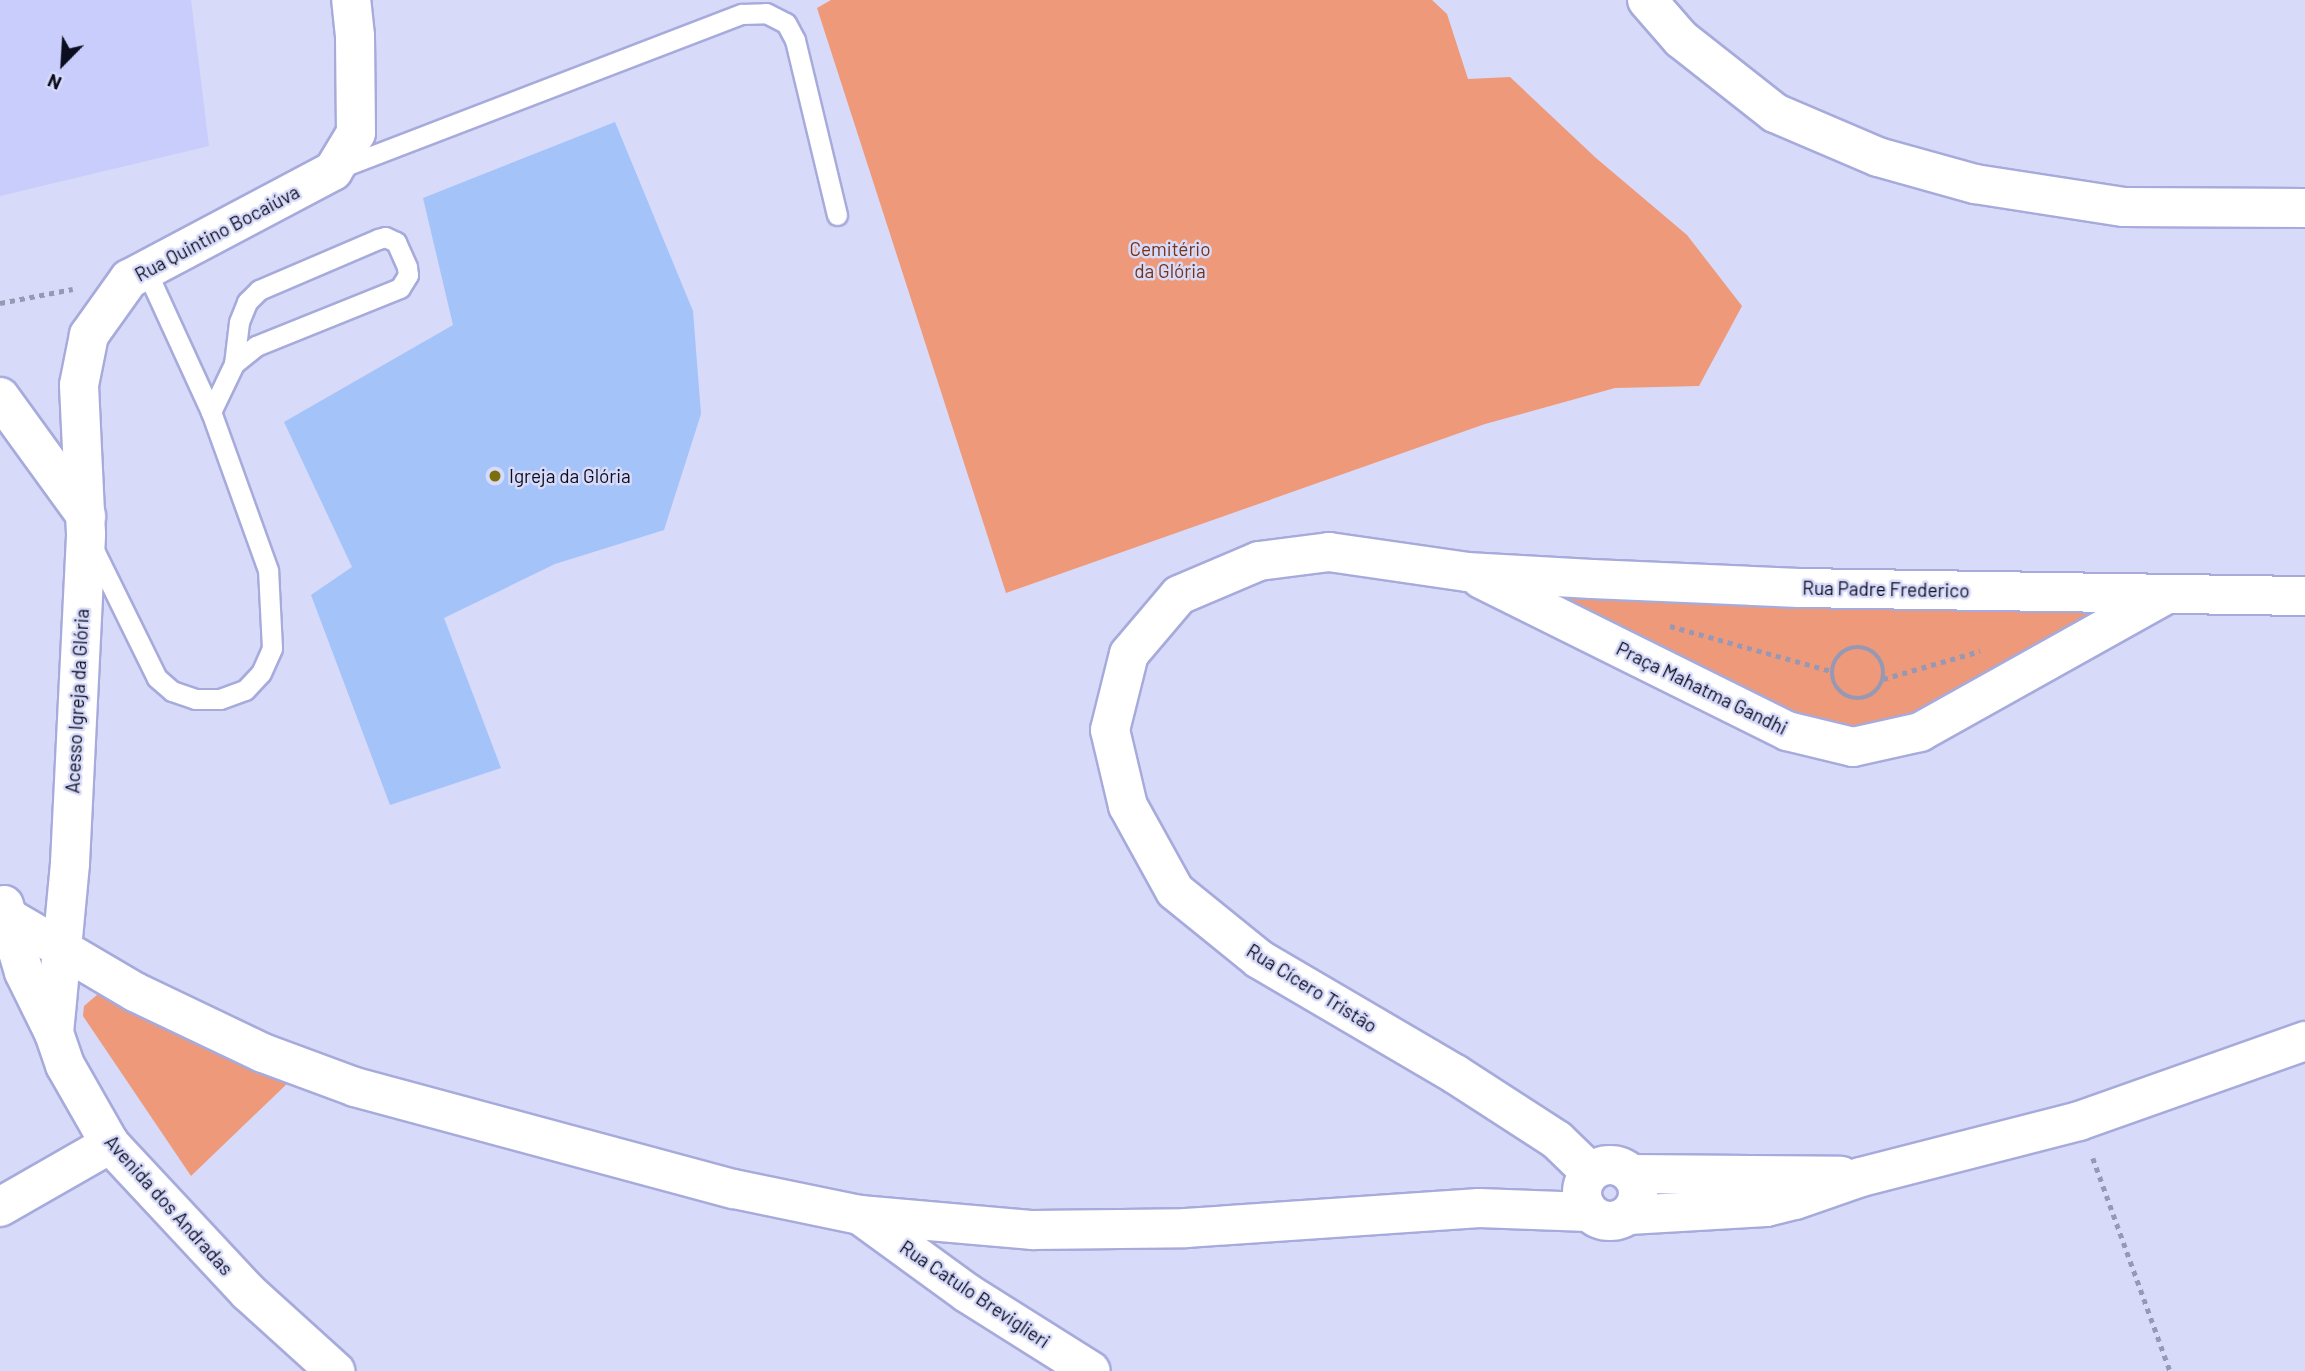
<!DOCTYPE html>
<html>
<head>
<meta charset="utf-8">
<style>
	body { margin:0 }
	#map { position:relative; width:2305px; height:1371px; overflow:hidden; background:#d7daf9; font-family:Barlow,sans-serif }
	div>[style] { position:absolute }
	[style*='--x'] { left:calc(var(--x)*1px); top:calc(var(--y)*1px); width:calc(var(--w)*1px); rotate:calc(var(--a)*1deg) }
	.built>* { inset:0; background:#c9cdfb }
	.green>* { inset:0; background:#ee9979 }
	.building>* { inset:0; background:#a4c3f9 }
	.path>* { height:4.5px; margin-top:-2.25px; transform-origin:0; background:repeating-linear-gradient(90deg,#9799b4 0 5px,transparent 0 10px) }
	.path>.ring { margin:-2.25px; padding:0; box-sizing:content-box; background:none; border:4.5px solid #9799b4; border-radius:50% }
	.roads { filter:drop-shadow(2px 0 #a7abdb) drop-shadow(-2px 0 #a7abdb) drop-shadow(0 2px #a7abdb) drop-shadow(0 -2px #a7abdb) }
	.service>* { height:19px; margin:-9.5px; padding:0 9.5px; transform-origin:9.5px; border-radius:9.5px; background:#fff }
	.minor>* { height:38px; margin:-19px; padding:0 19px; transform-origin:19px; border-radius:19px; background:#fff }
	.secondary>* { height:38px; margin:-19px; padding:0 19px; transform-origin:19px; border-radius:19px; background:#fff }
	.secondary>.ring { margin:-19px; padding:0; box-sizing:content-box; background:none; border:38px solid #fff; border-radius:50% }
	.dots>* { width:19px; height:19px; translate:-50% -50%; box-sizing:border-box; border:4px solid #d7daf9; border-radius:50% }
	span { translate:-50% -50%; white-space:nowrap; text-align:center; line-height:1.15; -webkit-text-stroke:5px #d7daf9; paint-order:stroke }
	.street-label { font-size:19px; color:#0c0d1e }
	.park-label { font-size:19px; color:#753216 }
	.poi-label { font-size:19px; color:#0c0d1e }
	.left { translate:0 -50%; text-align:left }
	.north { position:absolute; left:28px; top:28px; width:70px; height:70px; -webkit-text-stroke:5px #d7daf9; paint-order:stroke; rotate:204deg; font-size:19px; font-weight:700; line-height:28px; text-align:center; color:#0c0d1e }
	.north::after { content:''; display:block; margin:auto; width:24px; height:32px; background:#0c0d1e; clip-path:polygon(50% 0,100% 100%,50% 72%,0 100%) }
</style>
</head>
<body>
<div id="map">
	<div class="built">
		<i style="clip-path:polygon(0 0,191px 0,209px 146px,0 196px)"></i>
	</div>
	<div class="green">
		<i style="clip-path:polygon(831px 0,1432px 0,1447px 14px,1468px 79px,1510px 77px,1596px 158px,1687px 235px,1742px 306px,1699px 386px,1615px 388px,1485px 424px,1006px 593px,817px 8px)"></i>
		<i style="clip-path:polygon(1533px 588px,2113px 611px,1917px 720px,1854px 731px,1795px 718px)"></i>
		<i style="clip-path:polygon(97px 995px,102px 995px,292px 1079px,191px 1176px,83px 1016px,84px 1006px)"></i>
	</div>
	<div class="building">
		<i style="clip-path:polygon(615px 122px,693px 311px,701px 414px,664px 530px,555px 564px,444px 618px,501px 768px,390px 805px,311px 595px,352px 567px,284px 422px,453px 325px,423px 198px)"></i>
	</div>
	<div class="path">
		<i style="--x:0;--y:303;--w:74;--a:-10.9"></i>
		<i style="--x:1670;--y:626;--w:167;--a:15.6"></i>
		<i class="ring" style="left:1832px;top:647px;width:47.5px;height:47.5px"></i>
		<i style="--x:1883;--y:679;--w:101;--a:-16.1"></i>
		<i style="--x:2093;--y:1158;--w:226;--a:70.1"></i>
	</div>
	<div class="roads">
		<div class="service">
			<i style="--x:340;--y:168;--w:430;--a:-21"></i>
			<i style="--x:742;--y:14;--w:24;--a:-2"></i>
			<i style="--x:766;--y:13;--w:22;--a:27"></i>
			<i style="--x:786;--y:23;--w:19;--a:62"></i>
			<i style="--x:795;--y:40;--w:180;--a:76.5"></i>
			<i style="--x:211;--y:412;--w:53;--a:-64.4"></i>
			<i style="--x:234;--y:364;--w:42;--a:-83.2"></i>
			<i style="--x:239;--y:322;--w:22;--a:-68"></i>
			<i style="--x:247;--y:302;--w:17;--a:-45"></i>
			<i style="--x:259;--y:290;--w:129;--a:-23.2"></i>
			<i style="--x:378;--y:239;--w:7;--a:-16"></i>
			<i style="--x:385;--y:237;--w:12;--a:24"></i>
			<i style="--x:396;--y:242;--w:27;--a:66"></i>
			<i style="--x:407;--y:267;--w:8;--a:83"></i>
			<i style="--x:408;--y:275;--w:15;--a:122"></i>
			<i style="--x:400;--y:288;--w:155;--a:158.1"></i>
			<i style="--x:256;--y:346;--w:28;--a:141"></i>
			<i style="--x:91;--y:544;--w:149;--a:63.8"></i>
			<i style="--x:157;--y:678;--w:20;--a:41"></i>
			<i style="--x:172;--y:691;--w:24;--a:19"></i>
			<i style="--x:195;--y:699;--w:25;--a:0"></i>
			<i style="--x:220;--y:699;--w:27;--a:-20"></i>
			<i style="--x:245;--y:690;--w:23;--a:-47"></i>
			<i style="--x:261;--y:673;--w:27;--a:-66"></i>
			<i style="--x:272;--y:648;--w:78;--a:-92.9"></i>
			<i style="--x:268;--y:570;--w:168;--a:-109.8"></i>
			<i style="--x:211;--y:412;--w:156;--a:-114.6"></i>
		</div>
		<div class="minor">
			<i style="--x:1647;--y:0;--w:52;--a:48.9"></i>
			<i style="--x:1681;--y:39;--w:120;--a:38.2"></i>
			<i style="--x:1775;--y:113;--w:112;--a:23.1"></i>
			<i style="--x:1878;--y:157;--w:101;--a:15.6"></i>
			<i style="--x:1975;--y:184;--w:151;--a:8.8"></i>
			<i style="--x:2124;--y:207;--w:181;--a:0.3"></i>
			<i style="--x:0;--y:397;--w:147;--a:54.1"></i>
			<i style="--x:1481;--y:579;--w:342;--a:26.4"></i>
			<i style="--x:1787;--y:731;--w:68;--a:13.6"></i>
			<i style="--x:1853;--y:747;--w:69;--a:-12.6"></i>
			<i style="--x:1920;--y:732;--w:281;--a:-29.2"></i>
			<i style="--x:54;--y:1033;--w:171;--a:-84.6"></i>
			<i style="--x:70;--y:863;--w:329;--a:-87.2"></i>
			<i style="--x:86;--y:534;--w:149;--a:-92.7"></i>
			<i style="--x:79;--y:385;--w:51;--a:-78.7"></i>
			<i style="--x:89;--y:335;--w:69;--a:-54.5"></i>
			<i style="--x:129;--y:279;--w:231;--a:-27.9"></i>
			<i style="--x:333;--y:171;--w:44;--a:-58.8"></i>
			<i style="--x:356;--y:133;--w:97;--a:-90.6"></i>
			<i style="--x:355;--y:36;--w:36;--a:-96"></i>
			<i style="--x:1590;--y:1172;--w:46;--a:-135.9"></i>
			<i style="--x:1557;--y:1140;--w:121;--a:-147.1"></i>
			<i style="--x:1455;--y:1074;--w:227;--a:-149.6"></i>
			<i style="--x:1259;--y:959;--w:108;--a:-141"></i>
			<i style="--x:1175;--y:891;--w:97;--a:-118.9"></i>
			<i style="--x:1128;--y:806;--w:78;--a:-103.3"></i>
			<i style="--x:1110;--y:730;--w:78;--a:-76"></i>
			<i style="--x:1129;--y:654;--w:77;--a:-49.7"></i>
			<i style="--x:1179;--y:595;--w:87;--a:-23"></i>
			<i style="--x:1259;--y:561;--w:71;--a:-7.3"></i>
			<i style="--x:1329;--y:552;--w:139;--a:8.2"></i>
			<i style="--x:1467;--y:572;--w:125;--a:3.2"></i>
			<i style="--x:1592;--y:579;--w:207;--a:2.5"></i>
			<i style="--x:1799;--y:588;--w:506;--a:0.91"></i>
			<i style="--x:0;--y:1207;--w:127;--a:-29.8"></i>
			<i style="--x:860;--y:1215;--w:132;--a:36.1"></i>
			<i style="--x:967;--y:1293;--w:146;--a:32.2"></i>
		</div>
		<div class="secondary">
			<i style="--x:4;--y:905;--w:70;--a:73.4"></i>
			<i style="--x:24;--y:972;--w:68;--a:63.8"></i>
			<i style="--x:54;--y:1033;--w:34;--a:71"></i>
			<i style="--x:65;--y:1065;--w:91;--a:60.3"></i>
			<i style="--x:110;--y:1144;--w:202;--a:47"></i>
			<i style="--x:248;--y:1292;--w:118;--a:42.2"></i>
			<i style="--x:6;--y:916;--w:150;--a:30.5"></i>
			<i style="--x:135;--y:992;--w:142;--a:25.5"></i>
			<i style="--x:263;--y:1053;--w:98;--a:20.3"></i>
			<i style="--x:355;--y:1087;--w:392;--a:15.1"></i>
			<i style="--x:734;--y:1189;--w:129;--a:11.7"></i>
			<i style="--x:860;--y:1215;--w:174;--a:5"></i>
			<i style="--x:1033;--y:1230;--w:153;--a:-0.7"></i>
			<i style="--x:1186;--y:1228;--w:294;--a:-3.9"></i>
			<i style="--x:1479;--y:1208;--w:109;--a:2.1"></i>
			<i class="ring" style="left:1582px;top:1165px;width:18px;height:18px"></i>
			<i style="--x:1631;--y:1174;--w:210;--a:0.5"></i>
			<i style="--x:1629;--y:1215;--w:137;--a:-3.3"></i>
			<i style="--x:1766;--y:1207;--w:30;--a:-14"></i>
			<i style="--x:1795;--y:1200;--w:70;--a:-19.2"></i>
			<i style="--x:1861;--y:1177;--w:225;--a:-14.4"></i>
			<i style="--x:2079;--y:1121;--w:240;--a:-19.5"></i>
		</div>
	</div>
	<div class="dots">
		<i style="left:495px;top:476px;background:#7b6f0d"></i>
	</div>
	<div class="street-label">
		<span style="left:217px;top:233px;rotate:-28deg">Rua Quintino Bocaiúva</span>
		<span style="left:1886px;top:589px;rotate:1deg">Rua Padre Frederico</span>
		<span style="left:1702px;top:688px;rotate:26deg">Praça Mahatma Gandhi</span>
		<span style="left:77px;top:701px;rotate:-87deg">Acesso Igreja da Glória</span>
		<span style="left:1312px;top:988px;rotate:32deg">Rua Cícero Tristão</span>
		<span style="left:169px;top:1205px;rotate:48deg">Avenida dos Andradas</span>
		<span style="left:975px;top:1294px;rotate:34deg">Rua Catulo Breviglieri</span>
	</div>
	<div class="park-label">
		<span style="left:1170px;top:260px">Cemitério<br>da Glória</span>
	</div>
	<div class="poi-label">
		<span class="left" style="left:509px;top:476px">Igreja da Glória</span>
	</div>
	<div class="north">N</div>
</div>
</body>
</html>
